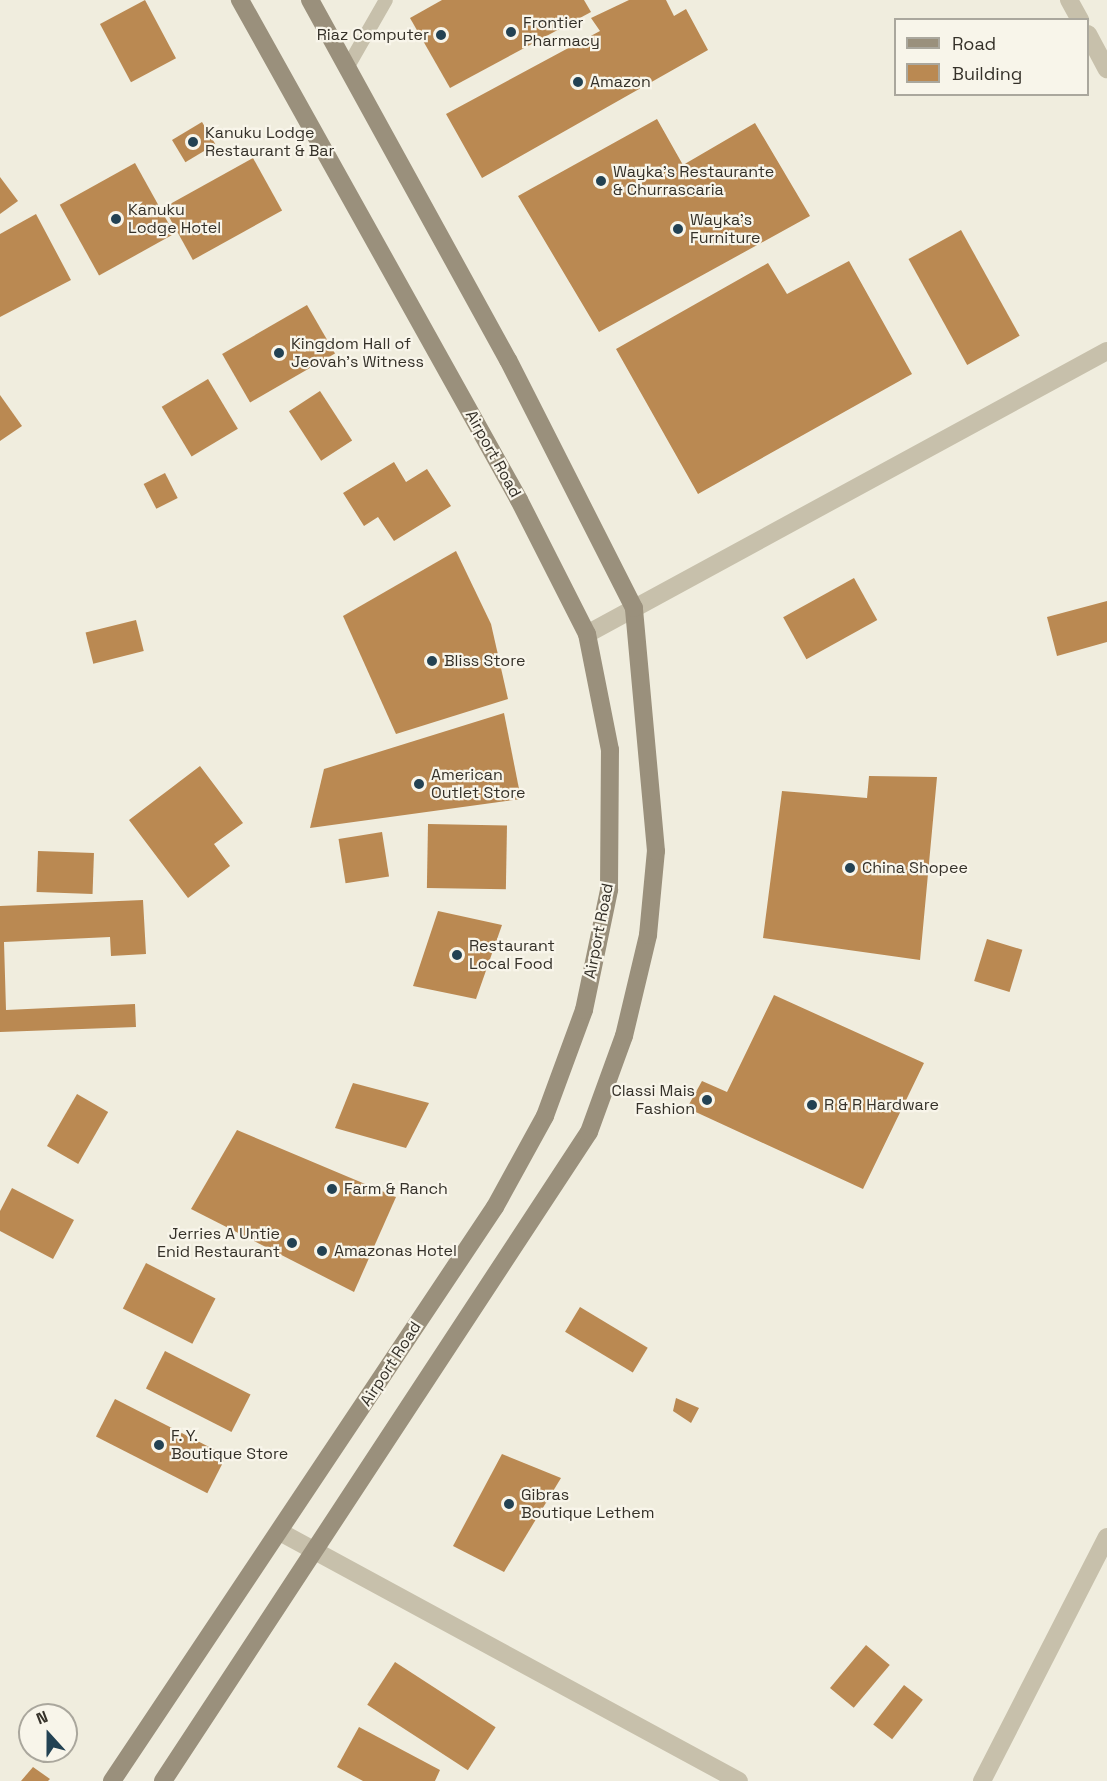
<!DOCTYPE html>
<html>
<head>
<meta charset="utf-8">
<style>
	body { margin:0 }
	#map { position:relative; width:1107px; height:1781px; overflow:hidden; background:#f0edde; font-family:"Space Grotesk",sans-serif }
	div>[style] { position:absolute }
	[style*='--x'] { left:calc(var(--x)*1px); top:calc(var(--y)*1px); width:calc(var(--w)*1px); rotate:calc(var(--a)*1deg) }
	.building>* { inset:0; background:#ba8952; transform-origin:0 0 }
	.lane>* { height:14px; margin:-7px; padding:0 7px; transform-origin:7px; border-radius:7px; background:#c7c0ab }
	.street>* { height:18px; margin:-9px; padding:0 9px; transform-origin:9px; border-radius:9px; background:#c7c0ab }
	.secondary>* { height:18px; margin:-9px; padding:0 9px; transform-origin:9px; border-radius:9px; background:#9a907c }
	.dots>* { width:16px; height:16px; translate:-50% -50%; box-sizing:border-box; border:3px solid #f8f5ea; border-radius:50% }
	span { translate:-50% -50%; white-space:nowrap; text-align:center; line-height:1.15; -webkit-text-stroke:4.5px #f8f5ea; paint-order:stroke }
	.poi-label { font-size:16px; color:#353129 }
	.left { translate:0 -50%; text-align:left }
	.right { translate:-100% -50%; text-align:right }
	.street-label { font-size:16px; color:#353129 }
	.legend { position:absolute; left:894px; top:18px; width:195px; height:78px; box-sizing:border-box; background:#f8f5ea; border:2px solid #aaa79d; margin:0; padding:8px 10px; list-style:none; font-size:18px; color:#353129 }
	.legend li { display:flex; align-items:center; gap:12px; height:30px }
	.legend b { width:30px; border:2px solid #aaa79d }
	.north { position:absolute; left:18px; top:1703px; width:60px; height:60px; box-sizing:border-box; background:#f8f5ea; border:2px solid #aaa79d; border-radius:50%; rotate:339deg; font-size:16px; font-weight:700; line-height:24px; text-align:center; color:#353129 }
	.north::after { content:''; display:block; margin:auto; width:21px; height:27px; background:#234253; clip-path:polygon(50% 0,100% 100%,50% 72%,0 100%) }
</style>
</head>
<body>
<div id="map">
	<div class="building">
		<i style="left:145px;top:0;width:66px;height:51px;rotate:62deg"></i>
		<i style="clip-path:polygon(442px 0,584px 0,591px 12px,450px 88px,410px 18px)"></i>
		<i style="clip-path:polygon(629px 0,666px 0,674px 16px,686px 9px,708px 50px,482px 178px,446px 114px,600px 31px,591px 18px)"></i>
		<i style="clip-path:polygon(657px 119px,683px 165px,755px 123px,810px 216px,599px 332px,518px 196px)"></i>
		<i style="left:202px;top:122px;width:26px;height:35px;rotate:59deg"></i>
		<i style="left:253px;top:158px;width:60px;height:102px;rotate:61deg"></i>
		<i style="left:135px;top:163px;width:81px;height:86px;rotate:61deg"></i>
		<i style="clip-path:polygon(0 177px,18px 201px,0 214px)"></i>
		<i style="clip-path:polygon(36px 214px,71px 280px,0 317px,0 234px)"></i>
		<i style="left:961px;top:230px;width:121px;height:60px;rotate:61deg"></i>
		<i style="clip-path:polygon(849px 261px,912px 374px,698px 494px,616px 349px,768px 263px,787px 294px)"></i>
		<i style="left:307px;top:305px;width:56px;height:98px;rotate:60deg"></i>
		<i style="left:208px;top:379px;width:58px;height:54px;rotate:59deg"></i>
		<i style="left:320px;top:391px;width:59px;height:37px;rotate:57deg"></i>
		<i style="clip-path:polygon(0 395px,22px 426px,0 441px)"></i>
		<i style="clip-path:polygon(394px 462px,406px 482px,427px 469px,451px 506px,394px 541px,378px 517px,364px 526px,343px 493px)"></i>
		<i style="left:165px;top:473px;width:28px;height:24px;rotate:63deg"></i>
		<i style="clip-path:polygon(456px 551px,491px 624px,508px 699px,396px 734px,343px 616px)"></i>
		<i style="left:854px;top:578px;width:48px;height:81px;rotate:61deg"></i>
		<i style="clip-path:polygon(1107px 601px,1107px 642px,1057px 656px,1047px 617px)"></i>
		<i style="left:136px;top:620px;width:32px;height:52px;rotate:76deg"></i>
		<i style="clip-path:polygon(504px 713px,521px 799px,310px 828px,324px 769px)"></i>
		<i style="clip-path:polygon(200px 766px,243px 823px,214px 844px,230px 866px,188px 898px,129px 820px)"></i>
		<i style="clip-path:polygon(869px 776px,937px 777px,920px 960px,763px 938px,782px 791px,867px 798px)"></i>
		<i style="left:428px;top:824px;width:79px;height:64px;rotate:1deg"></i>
		<i style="left:382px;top:832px;width:45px;height:44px;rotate:81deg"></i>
		<i style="left:38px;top:851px;width:56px;height:41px;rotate:2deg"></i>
		<i style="clip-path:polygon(143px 900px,146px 954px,111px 956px,110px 937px,4px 942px,6px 1010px,135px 1004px,136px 1027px,0 1032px,0 906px)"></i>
		<i style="clip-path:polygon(438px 911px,502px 925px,476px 999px,413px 986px)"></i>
		<i style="left:987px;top:939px;width:37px;height:44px;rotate:17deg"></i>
		<i style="clip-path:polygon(774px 995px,924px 1063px,863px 1189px,687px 1108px,702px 1081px,727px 1092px)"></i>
		<i style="clip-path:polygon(353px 1083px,429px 1103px,406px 1148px,335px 1128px)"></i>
		<i style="left:77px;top:1094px;width:36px;height:60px;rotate:30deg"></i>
		<i style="clip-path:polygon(237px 1130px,396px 1197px,354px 1292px,191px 1209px)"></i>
		<i style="clip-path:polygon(12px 1188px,74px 1220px,53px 1259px,0 1231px,0 1211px)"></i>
		<i style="left:146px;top:1263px;width:78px;height:51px;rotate:27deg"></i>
		<i style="left:580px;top:1307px;width:79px;height:29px;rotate:31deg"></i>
		<i style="left:165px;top:1351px;width:96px;height:42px;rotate:27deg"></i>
		<i style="clip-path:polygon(676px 1398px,699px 1408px,691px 1423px,673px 1411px)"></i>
		<i style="left:115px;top:1399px;width:125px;height:42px;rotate:27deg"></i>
		<i style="clip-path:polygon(502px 1454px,561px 1478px,504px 1572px,453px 1546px)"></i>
		<i style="left:866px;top:1645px;width:31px;height:56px;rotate:40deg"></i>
		<i style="left:395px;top:1662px;width:120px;height:51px;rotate:33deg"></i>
		<i style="left:904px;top:1685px;width:24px;height:50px;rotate:38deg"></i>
		<i style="clip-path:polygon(359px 1727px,440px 1770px,435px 1781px,363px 1781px,337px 1767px)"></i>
		<i style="clip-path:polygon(33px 1767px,50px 1779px,48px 1781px,21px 1781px)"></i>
	</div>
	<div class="lane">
		<i style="--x:347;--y:68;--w:78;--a:-60.2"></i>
	</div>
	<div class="street">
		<i style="--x:1069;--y:0;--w:23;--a:61"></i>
		<i style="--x:1088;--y:34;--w:40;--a:62"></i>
		<i style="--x:587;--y:634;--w:592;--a:-28.56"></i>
		<i style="--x:280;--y:1532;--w:522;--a:28.48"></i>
		<i style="--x:982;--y:1781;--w:274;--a:-62.9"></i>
	</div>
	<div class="secondary">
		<i style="--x:112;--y:1781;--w:690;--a:-56.29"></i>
		<i style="--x:495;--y:1207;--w:104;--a:-61.2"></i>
		<i style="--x:545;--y:1116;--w:113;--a:-69.8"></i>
		<i style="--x:584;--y:1010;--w:123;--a:-78.2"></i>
		<i style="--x:609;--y:890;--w:140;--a:-89.6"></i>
		<i style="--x:610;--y:750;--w:118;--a:-101.2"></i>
		<i style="--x:587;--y:634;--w:150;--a:-116.9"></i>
		<i style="--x:519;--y:500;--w:573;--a:-119.16"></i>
		<i style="--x:163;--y:1781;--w:776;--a:-56.72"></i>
		<i style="--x:589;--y:1132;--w:102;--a:-70"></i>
		<i style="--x:624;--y:1036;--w:104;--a:-76.6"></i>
		<i style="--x:648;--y:935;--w:84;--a:-84.6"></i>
		<i style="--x:656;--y:851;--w:244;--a:-95.2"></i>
		<i style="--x:634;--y:608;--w:278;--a:-116.9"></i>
		<i style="--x:508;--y:360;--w:411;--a:-118.8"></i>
	</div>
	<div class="dots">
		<i style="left:511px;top:32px;background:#234253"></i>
		<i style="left:441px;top:35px;background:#234253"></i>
		<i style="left:578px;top:82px;background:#234253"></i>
		<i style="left:193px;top:142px;background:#234253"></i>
		<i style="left:601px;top:181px;background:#234253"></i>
		<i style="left:116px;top:219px;background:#234253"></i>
		<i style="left:678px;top:229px;background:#234253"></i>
		<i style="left:279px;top:353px;background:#234253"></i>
		<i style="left:432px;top:661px;background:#234253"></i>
		<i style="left:419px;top:784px;background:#234253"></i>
		<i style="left:850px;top:868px;background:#234253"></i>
		<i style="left:457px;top:955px;background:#234253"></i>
		<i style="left:707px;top:1100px;background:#234253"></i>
		<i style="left:812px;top:1105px;background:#234253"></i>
		<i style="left:332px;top:1189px;background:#234253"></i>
		<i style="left:292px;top:1243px;background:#234253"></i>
		<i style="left:322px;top:1251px;background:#234253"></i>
		<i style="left:159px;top:1445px;background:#234253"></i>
		<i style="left:509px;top:1504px;background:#234253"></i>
	</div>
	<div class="poi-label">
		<span class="left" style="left:523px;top:32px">Frontier<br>Pharmacy</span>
		<span class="right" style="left:429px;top:35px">Riaz Computer</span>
		<span class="left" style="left:590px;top:82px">Amazon</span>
		<span class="left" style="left:205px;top:142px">Kanuku Lodge<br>Restaurant &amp; Bar</span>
		<span class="left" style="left:613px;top:181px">Wayka's Restaurante<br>&amp; Churrascaria</span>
		<span class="left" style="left:128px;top:219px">Kanuku<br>Lodge Hotel</span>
		<span class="left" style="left:690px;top:229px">Wayka's<br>Furniture</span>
		<span class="left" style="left:291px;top:353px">Kingdom Hall of<br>Jeovah's Witness</span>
		<span class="left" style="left:444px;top:661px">Bliss Store</span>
		<span class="left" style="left:431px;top:784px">American<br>Outlet Store</span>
		<span class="left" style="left:862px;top:868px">China Shopee</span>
		<span class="left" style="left:469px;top:955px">Restaurant<br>Local Food</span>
		<span class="right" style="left:695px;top:1100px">Classi Mais<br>Fashion</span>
		<span class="left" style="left:824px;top:1105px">R &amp; R Hardware</span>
		<span class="left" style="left:344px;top:1189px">Farm &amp; Ranch</span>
		<span class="right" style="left:280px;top:1243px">Jerries A Untie<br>Enid Restaurant</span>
		<span class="left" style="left:334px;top:1251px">Amazonas Hotel</span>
		<span class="left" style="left:171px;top:1445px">F. Y.<br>Boutique Store</span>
		<span class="left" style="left:521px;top:1504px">Gibras<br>Boutique Lethem</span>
	</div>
	<div class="street-label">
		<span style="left:493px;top:454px;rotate:61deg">Airport Road</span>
		<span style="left:599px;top:931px;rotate:-79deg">Airport Road</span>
		<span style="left:391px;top:1364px;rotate:-57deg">Airport Road</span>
	</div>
	<ul class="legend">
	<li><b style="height:8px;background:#9a907c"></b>Road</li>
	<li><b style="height:16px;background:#ba8952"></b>Building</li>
	</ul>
	<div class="north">N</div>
</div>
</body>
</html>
